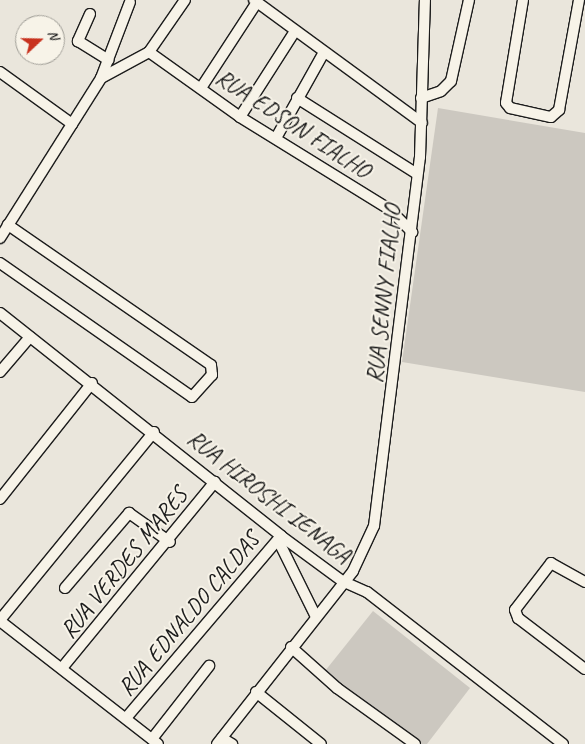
<!DOCTYPE html>
<html>
<head>
<meta charset="utf-8">
<style>
	body { margin:0 }
	#map { position:relative; width:585px; height:744px; overflow:hidden; background:#eae6dc; font-family:Caveat,sans-serif }
	div>[style] { position:absolute }
	[style*='--x'] { left:calc(var(--x)*1px); top:calc(var(--y)*1px); width:calc(var(--w)*1px); rotate:calc(var(--a)*1deg) }
	.green>* { inset:0; background:#ccc8c0 }
	.roads { filter:drop-shadow(1px 0 #1c1c1c) drop-shadow(-1px 0 #1c1c1c) drop-shadow(0 1px #1c1c1c) drop-shadow(0 -1px #1c1c1c) }
	.minor>* { height:10px; margin:-5px; padding:0 5px; transform-origin:5px; border-radius:5px; background:#f7f3e8 }
	span { translate:-50% -50%; white-space:nowrap; text-align:center; line-height:1.15; -webkit-text-stroke:4px #f7f3e8; paint-order:stroke }
	.street-label { font-size:24px; color:#1c1c1c }
	.north { position:absolute; left:15px; top:15px; width:50px; height:50px; box-sizing:border-box; background:#f7f3e8; border:1px solid #9f9d96; border-radius:50%; rotate:69deg; font-size:14px; font-weight:700; line-height:20px; text-align:center; color:#1c1c1c }
	.north::after { content:''; display:block; margin:auto; width:18px; height:22px; background:#c8321e; clip-path:polygon(50% 0,100% 100%,50% 72%,0 100%) }
</style>
</head>
<body>
<div id="map">
	<div class="green">
		<i style="clip-path:polygon(438px 108px,585px 133px,585px 392px,402px 362px)"></i>
		<i style="clip-path:polygon(373px 611px,470px 688px,427px 744px,418px 744px,325px 671px)"></i>
	</div>
	<div class="roads">
		<div class="minor">
			<i style="--x:254;--y:0;--w:208;--a:36.2"></i>
			<i style="--x:523;--y:0;--w:104;--a:99.4"></i>
			<i style="--x:506;--y:103;--w:6;--a:51"></i>
			<i style="--x:510;--y:108;--w:42;--a:12.4"></i>
			<i style="--x:551;--y:117;--w:11;--a:-41"></i>
			<i style="--x:559;--y:110;--w:112;--a:-79.7"></i>
			<i style="--x:90;--y:14;--w:30;--a:114"></i>
			<i style="--x:78;--y:41;--w:36;--a:32"></i>
			<i style="--x:149;--y:52;--w:112;--a:35.5"></i>
			<i style="--x:240;--y:117;--w:175;--a:31.7"></i>
			<i style="--x:389;--y:209;--w:33;--a:45"></i>
			<i style="--x:0;--y:72;--w:89;--a:35.8"></i>
			<i style="--x:101;--y:78;--w:81;--a:-69.1"></i>
			<i style="--x:201;--y:88;--w:103;--a:-56.9"></i>
			<i style="--x:297;--y:98;--w:142;--a:32.3"></i>
			<i style="--x:421;--y:98;--w:21;--a:-19"></i>
			<i style="--x:441;--y:91;--w:14;--a:-45"></i>
			<i style="--x:451;--y:81;--w:83;--a:-77.5"></i>
			<i style="--x:240;--y:117;--w:102;--a:-57.4"></i>
			<i style="--x:276;--y:138;--w:98;--a:-60.8"></i>
			<i style="--x:0;--y:238;--w:189;--a:-57.7"></i>
			<i style="--x:101;--y:78;--w:55;--a:-28.4"></i>
			<i style="--x:149;--y:52;--w:63;--a:-55.3"></i>
			<i style="--x:0;--y:263;--w:234;--a:34.9"></i>
			<i style="--x:192;--y:397;--w:30;--a:-48"></i>
			<i style="--x:212;--y:375;--w:10;--a:-96"></i>
			<i style="--x:211;--y:365;--w:247;--a:-145.4"></i>
			<i style="--x:0;--y:313;--w:359;--a:38.4"></i>
			<i style="--x:281;--y:536;--w:76;--a:36.4"></i>
			<i style="--x:342;--y:581;--w:27;--a:24"></i>
			<i style="--x:367;--y:592;--w:248;--a:37.8"></i>
			<i style="--x:0;--y:372;--w:46;--a:-49.4"></i>
			<i style="--x:0;--y:499;--w:148;--a:-51.6"></i>
			<i style="--x:278;--y:540;--w:84;--a:63.7"></i>
			<i style="--x:585;--y:582;--w:39;--a:-151"></i>
			<i style="--x:551;--y:563;--w:59;--a:127.5"></i>
			<i style="--x:515;--y:610;--w:9;--a:69"></i>
			<i style="--x:518;--y:618;--w:84;--a:37.3"></i>
			<i style="--x:65;--y:588;--w:99;--a:-49.5"></i>
			<i style="--x:129;--y:513;--w:50;--a:35.3"></i>
			<i style="--x:0;--y:620;--w:243;--a:-50.7"></i>
			<i style="--x:0;--y:621;--w:200;--a:37.9"></i>
			<i style="--x:291;--y:647;--w:62;--a:41.7"></i>
			<i style="--x:337;--y:688;--w:96;--a:35.7"></i>
			<i style="--x:62;--y:668;--w:241;--a:-50.6"></i>
			<i style="--x:256;--y:692;--w:83;--a:38.7"></i>
			<i style="--x:126;--y:718;--w:239;--a:-49.6"></i>
			<i style="--x:222;--y:738;--w:12;--a:31"></i>
			<i style="--x:152;--y:739;--w:93;--a:-52"></i>
			<i style="--x:217;--y:744;--w:220;--a:-51.8"></i>
			<i style="--x:353;--y:571;--w:50;--a:-65"></i>
			<i style="--x:374;--y:526;--w:372;--a:-82.9"></i>
			<i style="--x:420;--y:157;--w:157;--a:-88.2"></i>
		</div>
	</div>
	<div class="street-label">
		<span style="left:293px;top:124px;rotate:33deg">RUA EDSON FIALHO</span>
		<span style="left:384px;top:294px;rotate:-84deg">RUA SENNY FIALHO</span>
		<span style="left:269px;top:497px;rotate:38deg">RUA HIROSHI IENAGA</span>
		<span style="left:124px;top:563px;rotate:-51deg">RUA VERDES MARES</span>
		<span style="left:189px;top:614px;rotate:-50deg">RUA EDNALDO CALDAS</span>
	</div>
	<div class="north">N</div>
</div>
</body>
</html>
